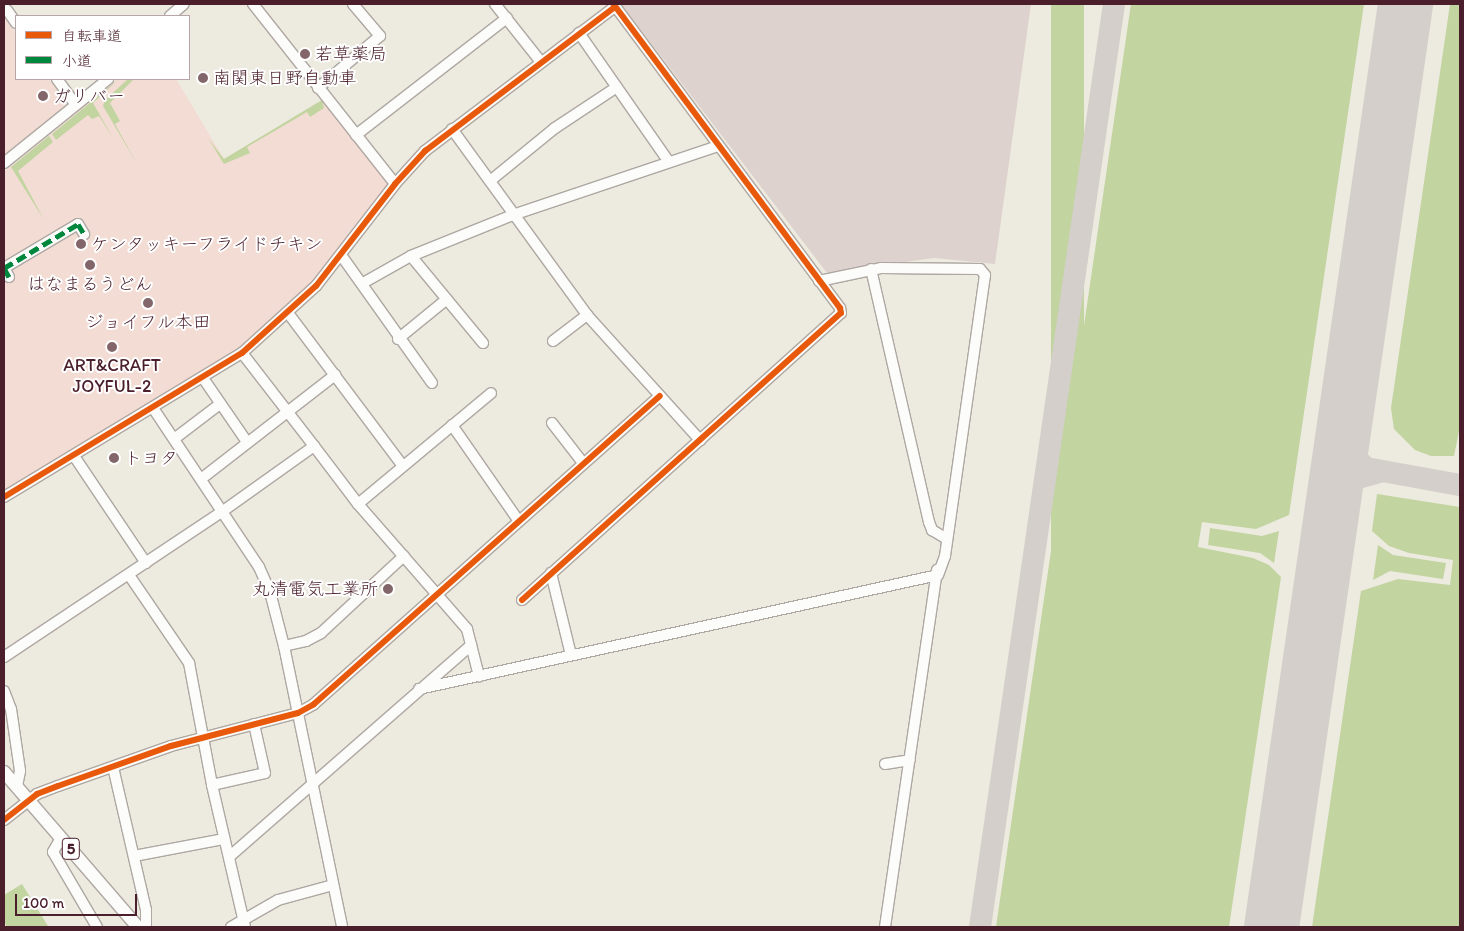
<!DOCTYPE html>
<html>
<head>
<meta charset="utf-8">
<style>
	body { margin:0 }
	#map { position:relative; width:1464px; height:931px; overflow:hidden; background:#edeadf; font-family:Itim,"Klee One",sans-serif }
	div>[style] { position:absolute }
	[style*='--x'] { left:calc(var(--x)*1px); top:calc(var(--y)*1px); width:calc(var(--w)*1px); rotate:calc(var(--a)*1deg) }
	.built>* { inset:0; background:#f2dcd3 }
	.industrial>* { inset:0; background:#ded2ce }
	.green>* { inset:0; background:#c2d4a0; transform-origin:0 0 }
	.taxiway>* { height:22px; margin:-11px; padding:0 11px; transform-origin:11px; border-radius:11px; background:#d4cfca }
	.runway>* { height:55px; margin:-27.5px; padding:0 27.5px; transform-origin:27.5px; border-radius:27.5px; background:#d4cfca }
	.roads { filter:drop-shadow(1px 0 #aea7a2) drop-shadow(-1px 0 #aea7a2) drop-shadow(0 1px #aea7a2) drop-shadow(0 -1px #aea7a2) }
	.minor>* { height:10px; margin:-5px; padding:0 5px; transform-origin:5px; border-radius:5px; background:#fcfcfa }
	.major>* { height:12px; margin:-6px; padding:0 6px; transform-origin:6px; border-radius:6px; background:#fcfcfa }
	.quiet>* { height:5px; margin-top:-2.5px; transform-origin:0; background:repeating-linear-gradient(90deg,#00873e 0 10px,transparent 0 15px) }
	.cycleway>* { height:6px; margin:-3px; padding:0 3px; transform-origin:3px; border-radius:3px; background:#e8590c }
	.dots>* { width:14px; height:14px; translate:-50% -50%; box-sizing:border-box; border:2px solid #fff; border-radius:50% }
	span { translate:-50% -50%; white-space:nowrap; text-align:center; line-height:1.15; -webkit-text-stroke:4px #fff; paint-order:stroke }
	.shield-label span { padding:1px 4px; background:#fff; border:1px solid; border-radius:4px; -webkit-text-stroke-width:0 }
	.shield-label { font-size:16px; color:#4a1f2b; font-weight:700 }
	.poi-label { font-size:18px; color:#4a1f2b }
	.left { translate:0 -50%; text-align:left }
	.right { translate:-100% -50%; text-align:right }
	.frame { position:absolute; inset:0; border:5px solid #4a1f2b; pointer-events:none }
	.legend { position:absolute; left:15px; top:15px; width:175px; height:65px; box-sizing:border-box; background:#fff; border:1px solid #b7a5aa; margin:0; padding:6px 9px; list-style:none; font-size:15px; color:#4a1f2b }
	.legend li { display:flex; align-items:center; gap:10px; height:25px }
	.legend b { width:25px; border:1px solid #b7a5aa }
	.scale { position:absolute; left:15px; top:894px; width:122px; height:22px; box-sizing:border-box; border:2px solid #4a1f2b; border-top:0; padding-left:6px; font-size:15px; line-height:18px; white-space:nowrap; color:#4a1f2b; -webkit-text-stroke:4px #fff; paint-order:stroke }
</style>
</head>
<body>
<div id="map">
	<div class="built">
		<i style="clip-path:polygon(4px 17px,16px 34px,16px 79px,49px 79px,65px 100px,64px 107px,4px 155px)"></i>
		<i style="clip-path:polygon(118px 79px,176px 79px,224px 159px,322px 100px,387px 181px,388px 187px,315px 283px,240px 350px,4px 492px,4px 172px)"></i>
	</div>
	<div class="industrial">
		<i style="clip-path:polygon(621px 4px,1031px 4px,995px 264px,934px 258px,827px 273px)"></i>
	</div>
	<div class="green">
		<i style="left:1051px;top:4px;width:33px;height:934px"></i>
		<i style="clip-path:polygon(1131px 4px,1364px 4px,1289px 515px,1256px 529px,1202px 522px,1198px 547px,1253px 558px,1269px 565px,1281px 577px,1229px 927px,996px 927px)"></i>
		<i style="clip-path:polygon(1450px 4px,1460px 4px,1460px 426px,1454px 456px,1431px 456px,1415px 450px,1394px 429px,1391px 408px)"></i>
		<i style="clip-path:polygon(119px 79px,93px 103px,114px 140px,99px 116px,92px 119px,88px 115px,56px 140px,52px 134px)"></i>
		<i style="clip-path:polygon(128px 79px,134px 79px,110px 103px,120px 121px,115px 124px,137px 164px,103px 106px,105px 100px)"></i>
		<i style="clip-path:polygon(322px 100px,324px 108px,310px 117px,307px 112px,247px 147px,250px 153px,224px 164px,208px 138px,224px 159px)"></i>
		<i style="clip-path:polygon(49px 136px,53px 142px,18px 171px,44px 220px,11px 167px)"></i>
		<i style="clip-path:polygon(1377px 494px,1460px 507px,1460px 927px,1312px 927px,1361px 591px,1398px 579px,1450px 585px,1453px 560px,1409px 553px,1389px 546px,1372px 531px)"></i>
		<i style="clip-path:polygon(1210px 528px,1262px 536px,1279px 531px,1274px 563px,1260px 553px,1208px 545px)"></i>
		<i style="clip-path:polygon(1378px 545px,1393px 555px,1446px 563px,1443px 579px,1390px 571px,1373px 580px)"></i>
		<i style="clip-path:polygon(22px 884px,48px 926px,46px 927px,7px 927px,4px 922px,4px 895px)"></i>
	</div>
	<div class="taxiway">
		<i style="--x:1343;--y:432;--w:20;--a:72"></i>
		<i style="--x:1349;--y:451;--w:24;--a:45"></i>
		<i style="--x:1366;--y:468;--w:96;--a:10.3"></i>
		<i style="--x:1334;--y:498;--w:22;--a:-51"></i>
		<i style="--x:1348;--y:481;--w:32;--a:-16"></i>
		<i style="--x:980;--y:927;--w:933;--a:-81.74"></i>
	</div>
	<div class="runway">
		<i style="--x:1271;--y:927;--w:933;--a:-81.74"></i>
	</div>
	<div class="roads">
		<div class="minor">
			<i style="--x:253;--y:4;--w:229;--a:51.7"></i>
			<i style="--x:495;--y:4;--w:74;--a:51.6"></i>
			<i style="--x:7;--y:10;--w:16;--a:55"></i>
			<i style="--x:170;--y:16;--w:18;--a:-41"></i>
			<i style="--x:579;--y:33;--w:157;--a:55.1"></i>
			<i style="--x:57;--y:79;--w:32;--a:54"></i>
			<i style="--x:318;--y:88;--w:81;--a:-40"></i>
			<i style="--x:380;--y:36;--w:42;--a:-130.2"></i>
			<i style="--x:452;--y:129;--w:230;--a:54"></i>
			<i style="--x:587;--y:315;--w:169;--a:47.9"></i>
			<i style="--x:356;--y:135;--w:191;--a:-37.8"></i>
			<i style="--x:4;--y:163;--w:134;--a:-38.9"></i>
			<i style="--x:490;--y:181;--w:84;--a:-39.2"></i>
			<i style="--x:555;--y:128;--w:74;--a:-33.5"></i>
			<i style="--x:341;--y:255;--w:157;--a:54.6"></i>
			<i style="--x:411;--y:256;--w:113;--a:50.4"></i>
			<i style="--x:871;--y:269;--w:260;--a:77.1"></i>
			<i style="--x:929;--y:522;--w:9;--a:69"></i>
			<i style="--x:932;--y:530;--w:17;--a:31"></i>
			<i style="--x:9;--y:277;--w:10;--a:-119"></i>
			<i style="--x:4;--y:268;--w:86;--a:-30.7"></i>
			<i style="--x:78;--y:224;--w:12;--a:59"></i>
			<i style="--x:819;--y:281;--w:63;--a:-11.8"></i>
			<i style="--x:881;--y:268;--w:99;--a:0.6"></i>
			<i style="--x:980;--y:269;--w:8;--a:50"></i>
			<i style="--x:985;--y:275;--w:284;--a:98.1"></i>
			<i style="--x:945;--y:556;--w:20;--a:110"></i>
			<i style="--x:363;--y:283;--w:55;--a:-29.4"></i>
			<i style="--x:411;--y:256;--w:110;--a:-21.9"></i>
			<i style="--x:513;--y:215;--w:216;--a:-18.6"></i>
			<i style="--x:288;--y:313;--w:191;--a:53.1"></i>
			<i style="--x:398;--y:339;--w:63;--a:-39.2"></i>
			<i style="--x:553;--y:341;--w:43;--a:-37.4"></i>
			<i style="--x:203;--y:378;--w:78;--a:55.5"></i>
			<i style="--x:153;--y:408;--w:191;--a:56.3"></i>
			<i style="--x:259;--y:567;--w:27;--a:66"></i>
			<i style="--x:270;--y:592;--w:56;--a:75.5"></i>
			<i style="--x:284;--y:646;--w:287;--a:78.3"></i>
			<i style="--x:552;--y:423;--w:51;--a:52.2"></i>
			<i style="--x:452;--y:425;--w:116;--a:55.2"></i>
			<i style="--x:174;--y:439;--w:58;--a:-37.3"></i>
			<i style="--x:314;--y:446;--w:73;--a:52.8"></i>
			<i style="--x:358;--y:504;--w:166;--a:48.9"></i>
			<i style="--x:467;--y:629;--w:49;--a:75.7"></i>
			<i style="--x:74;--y:456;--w:129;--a:56.1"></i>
			<i style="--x:201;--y:479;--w:170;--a:-37.8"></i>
			<i style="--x:4;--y:497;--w:278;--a:-31.2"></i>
			<i style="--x:242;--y:353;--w:100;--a:-42.2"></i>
			<i style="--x:316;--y:286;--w:129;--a:-52.2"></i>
			<i style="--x:395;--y:184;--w:45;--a:-47.7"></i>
			<i style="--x:425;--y:151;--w:238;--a:-37.2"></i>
			<i style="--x:358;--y:504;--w:173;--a:-39.8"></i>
			<i style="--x:551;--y:573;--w:84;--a:76.3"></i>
			<i style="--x:129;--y:575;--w:107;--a:55.7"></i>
			<i style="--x:189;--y:663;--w:124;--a:79.3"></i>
			<i style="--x:212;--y:785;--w:146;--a:76.9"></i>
			<i style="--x:522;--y:600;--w:429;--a:-42"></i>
			<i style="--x:841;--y:313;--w:5;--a:-101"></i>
			<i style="--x:840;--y:308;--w:379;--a:-126.7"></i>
			<i style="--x:284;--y:646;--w:23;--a:-13"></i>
			<i style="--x:306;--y:641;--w:17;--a:-28"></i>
			<i style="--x:321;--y:633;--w:113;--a:-42.9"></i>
			<i style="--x:4;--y:657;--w:263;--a:-33.7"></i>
			<i style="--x:223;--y:511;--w:112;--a:-35.5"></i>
			<i style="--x:314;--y:446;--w:118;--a:-127.7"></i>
			<i style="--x:419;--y:689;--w:531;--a:-12.39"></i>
			<i style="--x:4;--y:691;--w:19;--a:69"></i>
			<i style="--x:11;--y:709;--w:63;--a:81.7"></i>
			<i style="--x:20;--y:771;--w:15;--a:101"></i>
			<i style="--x:885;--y:764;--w:25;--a:-9"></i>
			<i style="--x:113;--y:767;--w:147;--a:77"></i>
			<i style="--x:146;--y:910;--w:17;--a:90"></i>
			<i style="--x:212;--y:785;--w:54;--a:-12.8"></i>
			<i style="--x:265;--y:773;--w:50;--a:-102.7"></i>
			<i style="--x:4;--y:820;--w:42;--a:-38.2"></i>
			<i style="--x:37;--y:794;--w:22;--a:-21"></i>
			<i style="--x:58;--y:786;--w:120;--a:-19.5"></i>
			<i style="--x:171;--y:746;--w:131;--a:-14.6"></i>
			<i style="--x:298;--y:713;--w:18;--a:-29"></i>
			<i style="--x:314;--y:704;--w:463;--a:-41.7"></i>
			<i style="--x:61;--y:838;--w:16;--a:120"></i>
			<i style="--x:53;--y:852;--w:87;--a:59.6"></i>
			<i style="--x:134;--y:856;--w:92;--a:-10.7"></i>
			<i style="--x:229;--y:857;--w:322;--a:-41.2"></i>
			<i style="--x:231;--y:927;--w:54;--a:-29.9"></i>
			<i style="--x:278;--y:900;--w:57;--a:-15.3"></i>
			<i style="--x:885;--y:927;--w:361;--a:-81.7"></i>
		</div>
		<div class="major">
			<i style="--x:4;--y:772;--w:205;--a:49.2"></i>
		</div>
	</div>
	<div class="quiet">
		<i style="--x:9;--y:277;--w:10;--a:-119"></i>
		<i style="--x:4;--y:268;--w:86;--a:-30.7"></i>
		<i style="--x:78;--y:224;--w:12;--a:59"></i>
	</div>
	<div class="cycleway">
		<i style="--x:4;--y:497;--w:278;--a:-31.2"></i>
		<i style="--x:242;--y:353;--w:100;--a:-42.2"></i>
		<i style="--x:316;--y:286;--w:129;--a:-52.2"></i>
		<i style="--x:395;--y:184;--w:45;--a:-47.7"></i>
		<i style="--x:425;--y:151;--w:238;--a:-37.2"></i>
		<i style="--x:522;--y:600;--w:429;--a:-42"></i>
		<i style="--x:841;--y:313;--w:5;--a:-101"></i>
		<i style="--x:840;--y:308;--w:379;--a:-126.7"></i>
		<i style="--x:4;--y:820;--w:42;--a:-38.2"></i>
		<i style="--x:37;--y:794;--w:22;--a:-21"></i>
		<i style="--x:58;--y:786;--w:120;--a:-19.5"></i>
		<i style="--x:171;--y:746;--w:131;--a:-14.6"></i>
		<i style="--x:298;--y:713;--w:18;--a:-29"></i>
		<i style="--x:314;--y:704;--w:463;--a:-41.7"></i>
	</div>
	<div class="dots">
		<i style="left:305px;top:54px;background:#83666a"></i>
		<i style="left:203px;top:78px;background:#83666a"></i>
		<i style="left:43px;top:96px;background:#83666a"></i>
		<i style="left:81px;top:244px;background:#83666a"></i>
		<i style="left:90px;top:265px;background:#83666a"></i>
		<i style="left:148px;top:303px;background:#83666a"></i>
		<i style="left:112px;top:347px;background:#83666a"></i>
		<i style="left:114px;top:458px;background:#83666a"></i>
		<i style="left:388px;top:589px;background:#83666a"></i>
	</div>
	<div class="shield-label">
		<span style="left:71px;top:849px">5</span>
	</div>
	<div class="poi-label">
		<span class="left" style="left:315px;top:54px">若草薬局</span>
		<span class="left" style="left:213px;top:78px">南関東日野自動車</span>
		<span class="left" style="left:53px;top:96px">ガリバー</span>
		<span class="left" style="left:91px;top:244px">ケンタッキーフライドチキン</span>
		<span style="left:90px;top:284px">はなまるうどん</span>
		<span style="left:148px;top:322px">ジョイフル本田</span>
		<span style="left:112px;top:376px">ART&amp;CRAFT<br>JOYFUL-2</span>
		<span class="left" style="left:124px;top:458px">トヨタ</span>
		<span class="right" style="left:378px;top:589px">丸清電気工業所</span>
	</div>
	<div class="frame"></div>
	<ul class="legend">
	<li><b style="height:6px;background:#e8590c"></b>自転車道</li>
	<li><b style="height:6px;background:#00873e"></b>小道</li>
	</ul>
	<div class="scale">100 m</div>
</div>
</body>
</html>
